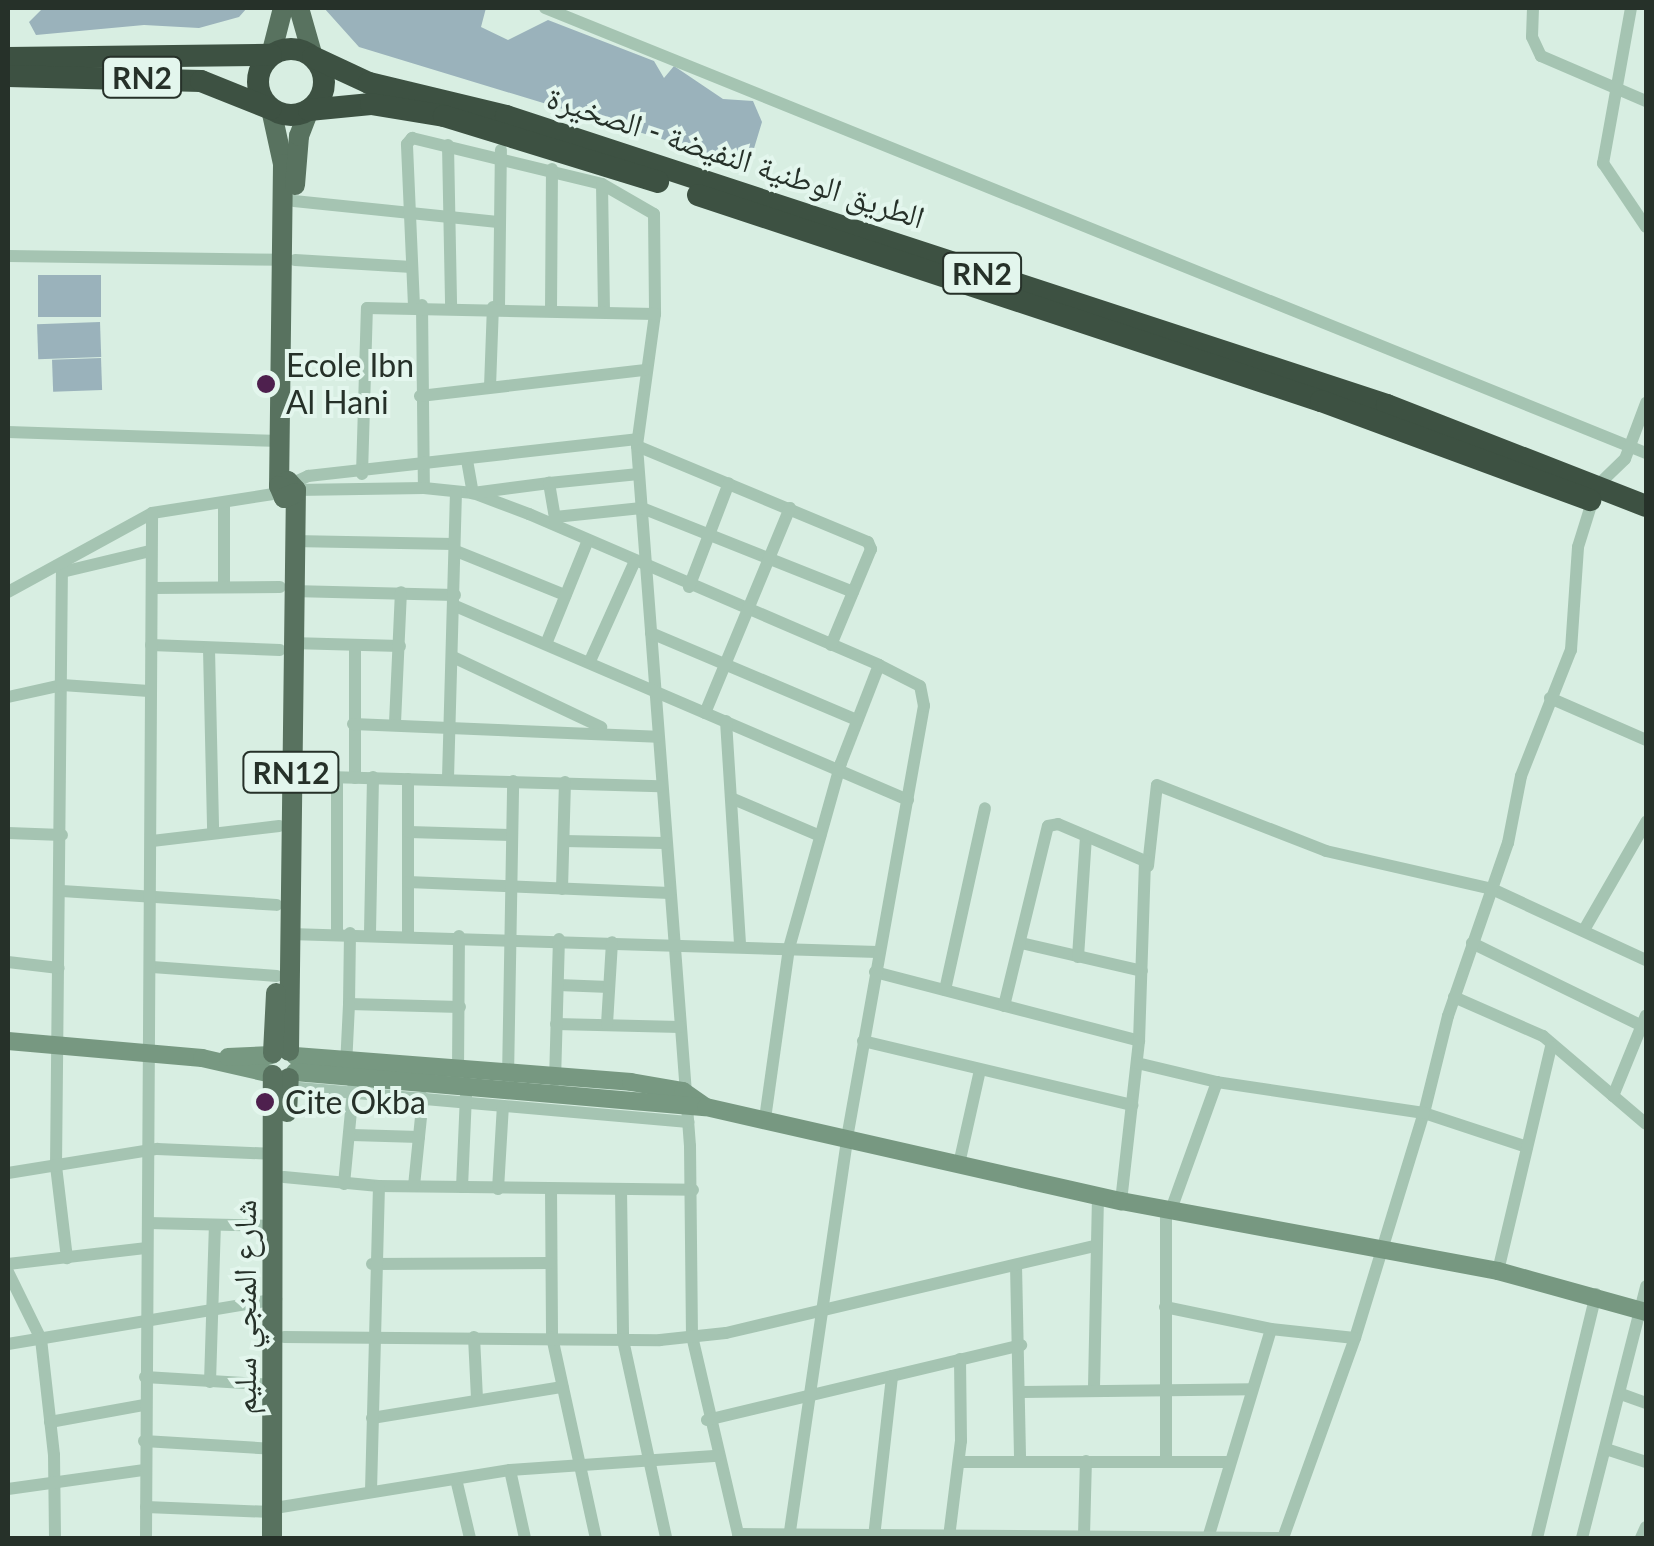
<!DOCTYPE html>
<html>
<head>
<meta charset="utf-8">
<style>
	body { margin:0 }
	#map { position:relative; width:1654px; height:1546px; overflow:hidden; background:#d8eee2; font-family:Lato,"Noto Naskh Arabic",sans-serif }
	div>[style] { position:absolute }
	[style*='--x'] { left:calc(var(--x)*1px); top:calc(var(--y)*1px); width:calc(var(--w)*1px); rotate:calc(var(--a)*1deg) }
	.green>* { inset:0; background:#9ab2bb; transform-origin:0 0 }
	.street>* { height:12px; margin:-6px; padding:0 6px; transform-origin:6px; border-radius:6px; background:#a5c4b2 }
	.secondary>* { height:18px; margin:-9px; padding:0 9px; transform-origin:9px; border-radius:9px; background:#779881 }
	.primary>* { height:20px; margin:-10px; padding:0 10px; transform-origin:10px; border-radius:10px; background:#58725f }
	.highway>* { height:22px; margin:-11px; padding:0 11px; transform-origin:11px; border-radius:11px; background:#3d5142 }
	.highway>.ring { margin:-11px; padding:0; box-sizing:content-box; background:none; border:22px solid #3d5142; border-radius:50% }
	.dots>* { width:28px; height:28px; translate:-50% -50%; box-sizing:border-box; border:5px solid #e3f6ed; border-radius:50% }
	span { translate:-50% -50%; white-space:nowrap; text-align:center; line-height:1.15; -webkit-text-stroke:8px #e3f6ed; paint-order:stroke }
	.shield-label span { padding:2px 8px; background:#e3f6ed; border:2px solid; border-radius:8px; -webkit-text-stroke-width:0 }
	.shield-label { font-size:30px; color:#263129; font-weight:700 }
	.street-label { font-size:32px; color:#263129 }
	.poi-label { font-size:32px; color:#263129 }
	.left { translate:0 -50%; text-align:left }
	.frame { position:absolute; inset:0; border:10px solid #263129; pointer-events:none }
</style>
</head>
<body>
<div id="map">
	<div class="green">
		<i style="clip-path:polygon(43px 8px,247px 8px,239px 17px,199px 28px,144px 25px,36px 35px,29px 22px)"></i>
		<i style="clip-path:polygon(324px 8px,486px 8px,481px 27px,508px 40px,548px 20px,654px 61px,664px 78px,674px 66px,723px 99px,753px 101px,762px 122px,752px 155px,734px 161px,359px 47px)"></i>
		<i style="left:101px;top:275px;width:42px;height:63px;rotate:90deg"></i>
		<i style="left:100px;top:322px;width:35px;height:63px;rotate:88deg"></i>
		<i style="left:101px;top:358px;width:32px;height:49px;rotate:88deg"></i>
	</div>
	<div class="street">
		<i style="--x:545;--y:8;--w:1188;--a:22.01"></i>
		<i style="--x:1533;--y:8;--w:29;--a:92"></i>
		<i style="--x:1532;--y:37;--w:21;--a:65"></i>
		<i style="--x:1541;--y:56;--w:114;--a:23.2"></i>
		<i style="--x:1631;--y:8;--w:158;--a:100.2"></i>
		<i style="--x:1603;--y:163;--w:77;--a:56.1"></i>
		<i style="--x:448;--y:145;--w:161;--a:88.9"></i>
		<i style="--x:602;--y:184;--w:128;--a:89.1"></i>
		<i style="--x:294;--y:201;--w:205;--a:5.9"></i>
		<i style="--x:8;--y:256;--w:274;--a:0.8"></i>
		<i style="--x:295;--y:260;--w:117;--a:3.4"></i>
		<i style="--x:422;--y:305;--w:183;--a:89.4"></i>
		<i style="--x:424;--y:488;--w:49;--a:5.8"></i>
		<i style="--x:473;--y:493;--w:60;--a:20.6"></i>
		<i style="--x:529;--y:514;--w:381;--a:23.3"></i>
		<i style="--x:879;--y:665;--w:105;--a:111.2"></i>
		<i style="--x:841;--y:763;--w:192;--a:105.7"></i>
		<i style="--x:789;--y:948;--w:172;--a:98"></i>
		<i style="--x:414;--y:306;--w:162;--a:-92.5"></i>
		<i style="--x:407;--y:144;--w:8;--a:-50"></i>
		<i style="--x:412;--y:138;--w:195;--a:13.6"></i>
		<i style="--x:602;--y:184;--w:60;--a:30"></i>
		<i style="--x:654;--y:214;--w:100;--a:89.4"></i>
		<i style="--x:655;--y:314;--w:133;--a:97.8"></i>
		<i style="--x:637;--y:446;--w:702;--a:85.67"></i>
		<i style="--x:690;--y:1146;--w:190;--a:89.4"></i>
		<i style="--x:692;--y:1336;--w:207;--a:76.9"></i>
		<i style="--x:499;--y:307;--w:157;--a:-89.3"></i>
		<i style="--x:551;--y:310;--w:141;--a:-89.6"></i>
		<i style="--x:490;--y:387;--w:80;--a:-87.9"></i>
		<i style="--x:420;--y:396;--w:227;--a:-6.6"></i>
		<i style="--x:8;--y:432;--w:273;--a:1.9"></i>
		<i style="--x:637;--y:446;--w:250;--a:22.6"></i>
		<i style="--x:868;--y:542;--w:8;--a:67"></i>
		<i style="--x:871;--y:549;--w:104;--a:112.6"></i>
		<i style="--x:467;--y:460;--w:34;--a:80"></i>
		<i style="--x:473;--y:493;--w:77;--a:-7.5"></i>
		<i style="--x:362;--y:474;--w:166;--a:-88.3"></i>
		<i style="--x:367;--y:308;--w:288;--a:1.2"></i>
		<i style="--x:293;--y:483;--w:17;--a:-25"></i>
		<i style="--x:308;--y:476;--w:331;--a:-6.4"></i>
		<i style="--x:296;--y:490;--w:128;--a:-0.9"></i>
		<i style="--x:555;--y:517;--w:87;--a:-5.9"></i>
		<i style="--x:642;--y:508;--w:227;--a:21.7"></i>
		<i style="--x:556;--y:524;--w:42;--a:-99.7"></i>
		<i style="--x:549;--y:483;--w:90;--a:-5.7"></i>
		<i style="--x:293;--y:541;--w:161;--a:1.1"></i>
		<i style="--x:456;--y:551;--w:118;--a:22"></i>
		<i style="--x:62;--y:564;--w:602;--a:90.57"></i>
		<i style="--x:56;--y:1166;--w:93;--a:83.2"></i>
		<i style="--x:62;--y:572;--w:90;--a:-13.4"></i>
		<i style="--x:224;--y:586;--w:82;--a:-90"></i>
		<i style="--x:689;--y:587;--w:111;--a:-69"></i>
		<i style="--x:152;--y:588;--w:128;--a:-0.4"></i>
		<i style="--x:292;--y:591;--w:163;--a:1.4"></i>
		<i style="--x:8;--y:592;--w:164;--a:-28.7"></i>
		<i style="--x:152;--y:513;--w:129;--a:-8.9"></i>
		<i style="--x:453;--y:605;--w:495;--a:23.2"></i>
		<i style="--x:651;--y:633;--w:224;--a:22.9"></i>
		<i style="--x:291;--y:643;--w:109;--a:1.6"></i>
		<i style="--x:546;--y:644;--w:112;--a:-68"></i>
		<i style="--x:151;--y:645;--w:129;--a:2.2"></i>
		<i style="--x:355;--y:645;--w:133;--a:90"></i>
		<i style="--x:209;--y:649;--w:182;--a:88.7"></i>
		<i style="--x:453;--y:657;--w:164;--a:25.3"></i>
		<i style="--x:590;--y:661;--w:107;--a:-65.8"></i>
		<i style="--x:8;--y:697;--w:55;--a:-12.5"></i>
		<i style="--x:62;--y:685;--w:87;--a:3.9"></i>
		<i style="--x:1550;--y:698;--w:105;--a:23.6"></i>
		<i style="--x:705;--y:713;--w:222;--a:-67.5"></i>
		<i style="--x:726;--y:721;--w:224;--a:86.4"></i>
		<i style="--x:395;--y:723;--w:131;--a:-87.4"></i>
		<i style="--x:353;--y:724;--w:304;--a:2.4"></i>
		<i style="--x:291;--y:776;--w:369;--a:1.6"></i>
		<i style="--x:337;--y:777;--w:156;--a:90"></i>
		<i style="--x:448;--y:778;--w:286;--a:-88.4"></i>
		<i style="--x:408;--y:779;--w:156;--a:90"></i>
		<i style="--x:731;--y:798;--w:97;--a:23.1"></i>
		<i style="--x:409;--y:832;--w:103;--a:1.7"></i>
		<i style="--x:8;--y:833;--w:54;--a:2.1"></i>
		<i style="--x:152;--y:841;--w:128;--a:-6.7"></i>
		<i style="--x:564;--y:841;--w:101;--a:1.1"></i>
		<i style="--x:1148;--y:866;--w:81;--a:-83.7"></i>
		<i style="--x:1157;--y:785;--w:181;--a:21.3"></i>
		<i style="--x:1326;--y:851;--w:170;--a:12.9"></i>
		<i style="--x:1492;--y:889;--w:170;--a:24.8"></i>
		<i style="--x:408;--y:882;--w:262;--a:2.4"></i>
		<i style="--x:562;--y:889;--w:107;--a:-88.4"></i>
		<i style="--x:62;--y:891;--w:215;--a:3.7"></i>
		<i style="--x:1584;--y:930;--w:125;--a:-60.1"></i>
		<i style="--x:350;--y:933;--w:71;--a:90.8"></i>
		<i style="--x:349;--y:1004;--w:111;--a:1.5"></i>
		<i style="--x:370;--y:933;--w:156;--a:-88.9"></i>
		<i style="--x:290;--y:934;--w:588;--a:1.75"></i>
		<i style="--x:1021;--y:943;--w:124;--a:13"></i>
		<i style="--x:1472;--y:943;--w:189;--a:26"></i>
		<i style="--x:1078;--y:957;--w:121;--a:-86.2"></i>
		<i style="--x:8;--y:962;--w:51;--a:6.7"></i>
		<i style="--x:152;--y:967;--w:125;--a:4.1"></i>
		<i style="--x:875;--y:972;--w:273;--a:14.6"></i>
		<i style="--x:558;--y:985;--w:51;--a:2.2"></i>
		<i style="--x:945;--y:990;--w:186;--a:-77.6"></i>
		<i style="--x:1454;--y:997;--w:97;--a:23.7"></i>
		<i style="--x:1543;--y:1036;--w:135;--a:40.5"></i>
		<i style="--x:1004;--y:1006;--w:185;--a:-76.3"></i>
		<i style="--x:1048;--y:826;--w:10;--a:-11"></i>
		<i style="--x:1058;--y:824;--w:95;--a:23"></i>
		<i style="--x:1145;--y:861;--w:180;--a:91.9"></i>
		<i style="--x:1139;--y:1041;--w:161;--a:96.4"></i>
		<i style="--x:556;--y:1024;--w:124;--a:1.4"></i>
		<i style="--x:607;--y:1024;--w:82;--a:-86.5"></i>
		<i style="--x:863;--y:1041;--w:277;--a:13.4"></i>
		<i style="--x:1137;--y:1063;--w:82;--a:13.4"></i>
		<i style="--x:346;--y:1066;--w:62;--a:-87.2"></i>
		<i style="--x:458;--y:1073;--w:137;--a:-89.6"></i>
		<i style="--x:508;--y:1078;--w:297;--a:-89"></i>
		<i style="--x:555;--y:1081;--w:142;--a:-88.4"></i>
		<i style="--x:288;--y:1087;--w:402;--a:5"></i>
		<i style="--x:1613;--y:1096;--w:87;--a:-67.8"></i>
		<i style="--x:352;--y:1135;--w:67;--a:1.7"></i>
		<i style="--x:1527;--y:1147;--w:108;--a:-161.7"></i>
		<i style="--x:1424;--y:1113;--w:100;--a:-76.1"></i>
		<i style="--x:1448;--y:1016;--w:183;--a:-70.9"></i>
		<i style="--x:1508;--y:843;--w:68;--a:-79"></i>
		<i style="--x:1521;--y:776;--w:136;--a:-68.4"></i>
		<i style="--x:1571;--y:650;--w:103;--a:-86.1"></i>
		<i style="--x:1578;--y:547;--w:64;--a:-72.7"></i>
		<i style="--x:1597;--y:486;--w:39;--a:-44"></i>
		<i style="--x:1625;--y:459;--w:60;--a:-69.4"></i>
		<i style="--x:959;--y:1164;--w:96;--a:-77.4"></i>
		<i style="--x:8;--y:1173;--w:151;--a:-9.2"></i>
		<i style="--x:157;--y:1149;--w:117;--a:2.4"></i>
		<i style="--x:284;--y:1177;--w:95;--a:5.4"></i>
		<i style="--x:379;--y:1186;--w:314;--a:0.7"></i>
		<i style="--x:344;--y:1184;--w:103;--a:-84.5"></i>
		<i style="--x:414;--y:1186;--w:89;--a:-84.2"></i>
		<i style="--x:462;--y:1187;--w:91;--a:-87.5"></i>
		<i style="--x:498;--y:1189;--w:83;--a:-86.6"></i>
		<i style="--x:551;--y:1189;--w:148;--a:89.6"></i>
		<i style="--x:552;--y:1337;--w:206;--a:77.7"></i>
		<i style="--x:621;--y:1189;--w:151;--a:89.2"></i>
		<i style="--x:623;--y:1340;--w:203;--a:77.7"></i>
		<i style="--x:148;--y:1223;--w:128;--a:1.3"></i>
		<i style="--x:8;--y:1264;--w:140;--a:-6.6"></i>
		<i style="--x:372;--y:1264;--w:178;--a:-0.3"></i>
		<i style="--x:1016;--y:1265;--w:195;--a:88.8"></i>
		<i style="--x:1498;--y:1271;--w:230;--a:-76.7"></i>
		<i style="--x:8;--y:1272;--w:75;--a:63.8"></i>
		<i style="--x:41;--y:1339;--w:117;--a:83.6"></i>
		<i style="--x:54;--y:1455;--w:83;--a:89.3"></i>
		<i style="--x:1165;--y:1307;--w:108;--a:11.7"></i>
		<i style="--x:284;--y:1337;--w:376;--a:0.5"></i>
		<i style="--x:660;--y:1340;--w:66;--a:-6.1"></i>
		<i style="--x:726;--y:1333;--w:379;--a:-13.3"></i>
		<i style="--x:474;--y:1337;--w:62;--a:87.2"></i>
		<i style="--x:8;--y:1344;--w:272;--a:-9.5"></i>
		<i style="--x:145;--y:1377;--w:129;--a:3.5"></i>
		<i style="--x:210;--y:1382;--w:156;--a:-88.2"></i>
		<i style="--x:1094;--y:1387;--w:192;--a:-88.8"></i>
		<i style="--x:1022;--y:1392;--w:230;--a:-0.7"></i>
		<i style="--x:1621;--y:1394;--w:27;--a:20"></i>
		<i style="--x:372;--y:1418;--w:193;--a:-9.3"></i>
		<i style="--x:707;--y:1420;--w:323;--a:-13.4"></i>
		<i style="--x:50;--y:1422;--w:96;--a:-10.3"></i>
		<i style="--x:144;--y:1441;--w:129;--a:3.5"></i>
		<i style="--x:1606;--y:1449;--w:42;--a:18"></i>
		<i style="--x:1166;--y:1461;--w:252;--a:-90"></i>
		<i style="--x:960;--y:1462;--w:269;--a:0"></i>
		<i style="--x:510;--y:1470;--w:70;--a:77.6"></i>
		<i style="--x:456;--y:1479;--w:61;--a:76.7"></i>
		<i style="--x:8;--y:1489;--w:136;--a:-8"></i>
		<i style="--x:371;--y:1491;--w:305;--a:-88.5"></i>
		<i style="--x:146;--y:1507;--w:126;--a:2.3"></i>
		<i style="--x:281;--y:1507;--w:232;--a:-9.2"></i>
		<i style="--x:510;--y:1470;--w:208;--a:-3.9"></i>
		<i style="--x:738;--y:1534;--w:545;--a:0.42"></i>
		<i style="--x:1283;--y:1538;--w:213;--a:-70.2"></i>
		<i style="--x:1355;--y:1338;--w:235;--a:-73"></i>
		<i style="--x:1424;--y:1113;--w:209;--a:-171.5"></i>
		<i style="--x:1217;--y:1082;--w:136;--a:109.8"></i>
		<i style="--x:1084;--y:1535;--w:74;--a:-88.5"></i>
		<i style="--x:874;--y:1537;--w:162;--a:-83.6"></i>
		<i style="--x:949;--y:1537;--w:97;--a:-82.9"></i>
		<i style="--x:961;--y:1441;--w:82;--a:-90.7"></i>
		<i style="--x:146;--y:1538;--w:1025;--a:-89.66"></i>
		<i style="--x:789;--y:1538;--w:404;--a:-81.7"></i>
		<i style="--x:847;--y:1138;--w:439;--a:-79.9"></i>
		<i style="--x:924;--y:706;--w:20;--a:-101"></i>
		<i style="--x:920;--y:686;--w:46;--a:-152.9"></i>
		<i style="--x:1208;--y:1538;--w:218;--a:-73.2"></i>
		<i style="--x:1271;--y:1329;--w:84;--a:6.1"></i>
		<i style="--x:1537;--y:1538;--w:251;--a:-76.4"></i>
		<i style="--x:1582;--y:1538;--w:260;--a:-75.7"></i>
		<i style="--x:1641;--y:1538;--w:12;--a:-66"></i>
	</div>
	<div class="secondary">
		<i style="--x:8;--y:1041;--w:195;--a:5"></i>
		<i style="--x:202;--y:1058;--w:72;--a:12.9"></i>
		<i style="--x:295;--y:1056;--w:337;--a:4.4"></i>
		<i style="--x:631;--y:1082;--w:53;--a:9.8"></i>
		<i style="--x:683;--y:1091;--w:28;--a:35"></i>
		<i style="--x:228;--y:1057;--w:44;--a:-2.6"></i>
		<i style="--x:295;--y:1072;--w:412;--a:4.9"></i>
		<i style="--x:706;--y:1107;--w:426;--a:12.8"></i>
		<i style="--x:1121;--y:1201;--w:383;--a:10.5"></i>
		<i style="--x:1498;--y:1271;--w:154;--a:15.5"></i>
	</div>
	<div class="primary">
		<i style="--x:299;--y:8;--w:51;--a:74.1"></i>
		<i style="--x:271;--y:55;--w:49;--a:-75.7"></i>
		<i style="--x:271;--y:109;--w:56;--a:77.7"></i>
		<i style="--x:283;--y:164;--w:322;--a:90.7"></i>
		<i style="--x:295;--y:185;--w:49;--a:-85.3"></i>
		<i style="--x:299;--y:136;--w:28;--a:-69"></i>
		<i style="--x:289;--y:1051;--w:561;--a:-89.29"></i>
		<i style="--x:296;--y:490;--w:12;--a:-132"></i>
		<i style="--x:288;--y:481;--w:10;--a:151"></i>
		<i style="--x:279;--y:486;--w:13;--a:67"></i>
		<i style="--x:284;--y:498;--w:12;--a:-24"></i>
		<i style="--x:273;--y:1053;--w:60;--a:-87.1"></i>
		<i style="--x:287;--y:1112;--w:34;--a:-87"></i>
		<i style="--x:272;--y:1538;--w:463;--a:-89.9"></i>
	</div>
	<div class="highway">
		<i class="ring" style="left:258px;top:49px;width:44px;height:44px"></i>
		<i style="--x:313;--y:57;--w:62;--a:24.9"></i>
		<i style="--x:369;--y:83;--w:141;--a:13.5"></i>
		<i style="--x:506;--y:116;--w:927;--a:18.16"></i>
		<i style="--x:1387;--y:405;--w:278;--a:21.3"></i>
		<i style="--x:8;--y:58;--w:263;--a:-0.7"></i>
		<i style="--x:8;--y:76;--w:193;--a:1.5"></i>
		<i style="--x:201;--y:81;--w:75;--a:21.8"></i>
		<i style="--x:309;--y:110;--w:62;--a:-5.5"></i>
		<i style="--x:371;--y:104;--w:74;--a:9.3"></i>
		<i style="--x:444;--y:116;--w:224;--a:17.1"></i>
		<i style="--x:698;--y:195;--w:656;--a:18.3"></i>
		<i style="--x:1321;--y:401;--w:287;--a:20.2"></i>
	</div>
	<div class="dots">
		<i style="left:266px;top:384px;background:#4e204e"></i>
		<i style="left:265px;top:1102px;background:#4e204e"></i>
	</div>
	<div class="shield-label">
		<span style="left:142px;top:77px">RN2</span>
		<span style="left:982px;top:273px">RN2</span>
		<span style="left:291px;top:772px">RN12</span>
	</div>
	<div class="street-label">
		<span style="left:736px;top:157px;rotate:18deg">الطريق الوطنية النفيضة - الصخيرة</span>
		<span style="left:244px;top:1307px;rotate:-90deg">شارع المنجي سليم</span>
	</div>
	<div class="poi-label">
		<span class="left" style="left:286px;top:384px">Ecole Ibn<br>Al Hani</span>
		<span class="left" style="left:285px;top:1102px">Cite Okba</span>
	</div>
	<div class="frame"></div>
</div>
</body>
</html>
